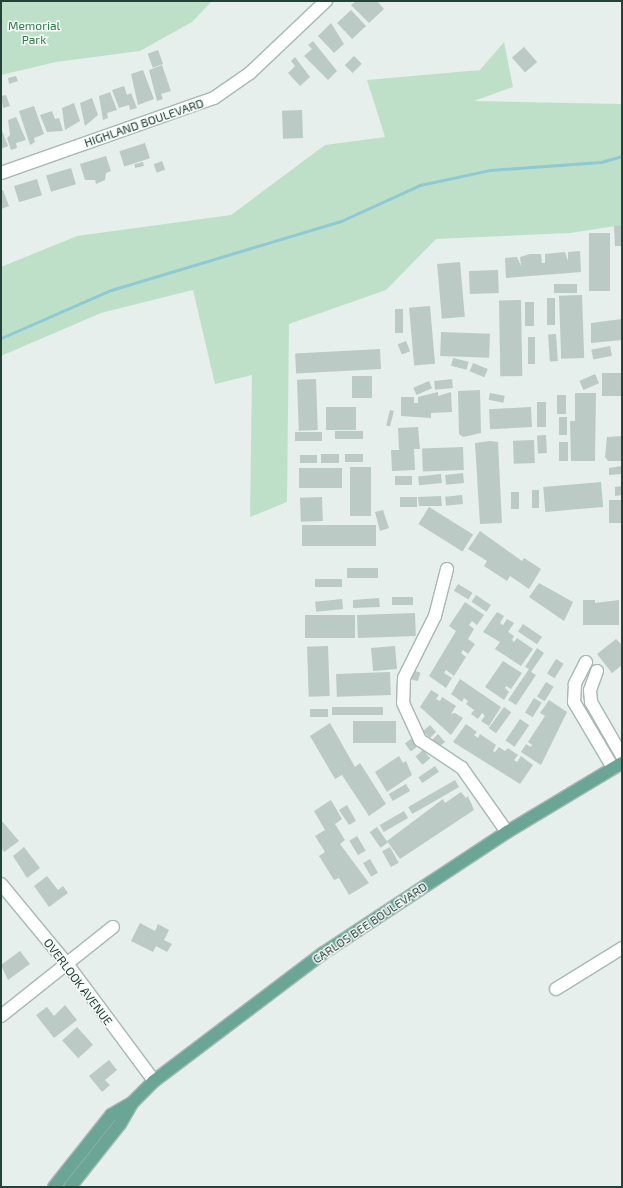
<!DOCTYPE html>
<html>
<head>
<meta charset="utf-8">
<style>
	body { margin:0 }
	#map { position:relative; width:623px; height:1188px; overflow:hidden; background:#e6efeb; font-family:"Exo 2",sans-serif }
	div>[style] { position:absolute }
	[style*='--x'] { left:calc(var(--x)*1px); top:calc(var(--y)*1px); width:calc(var(--w)*1px); rotate:calc(var(--a)*1deg) }
	.green>* { inset:0; background:#bfe0c8 }
	.stream>* { height:3px; margin:-1.5px; padding:0 1.5px; transform-origin:1.5px; border-radius:1.5px; background:#8ec9d4 }
	.building>* { inset:0; background:#bbcac4; transform-origin:0 0 }
	.roads { filter:drop-shadow(1px 0 #a8b8b2) drop-shadow(-1px 0 #a8b8b2) drop-shadow(0 1px #a8b8b2) drop-shadow(0 -1px #a8b8b2) }
	.minor>* { height:12px; margin:-6px; padding:0 6px; transform-origin:6px; border-radius:6px; background:#fff }
	.major>* { height:12px; margin:-6px; padding:0 6px; transform-origin:6px; border-radius:6px; background:#6aa596 }
	span { translate:-50% -50%; white-space:nowrap; text-align:center; line-height:1.15; -webkit-text-stroke:3px #f7fbf9; paint-order:stroke }
	.park-label { font-size:12px; color:#2d7a4b }
	.street-label { font-size:12px; color:#24423a }
	.frame { position:absolute; inset:0; border:2px solid #24423a; pointer-events:none }
</style>
</head>
<body>
<div id="map">
	<div class="green">
		<i style="clip-path:polygon(1px 1px,212px 1px,192px 22px,140px 51px,56px 62px,1px 75px)"></i>
		<i style="clip-path:polygon(504px 42px,513px 87px,474px 101px,622px 104px,622px 225px,570px 233px,436px 239px,386px 290px,289px 324px,287px 502px,250px 517px,252px 375px,215px 384px,193px 290px,101px 313px,1px 356px,1px 267px,77px 236px,231px 215px,325px 145px,385px 137px,367px 80px,480px 70px)"></i>
	</div>
	<div class="stream">
		<i style="--x:1;--y:338;--w:120;--a:-23.6"></i>
		<i style="--x:111;--y:290;--w:240;--a:-16.7"></i>
		<i style="--x:341;--y:221;--w:87;--a:-24.5"></i>
		<i style="--x:420;--y:185;--w:72;--a:-12.1"></i>
		<i style="--x:490;--y:170;--w:111;--a:-4.1"></i>
		<i style="--x:601;--y:162;--w:22;--a:-16"></i>
	</div>
	<div class="building">
		<i style="clip-path:polygon(356px 1px,377px 1px,384px 9px,369px 23px,351px 5px)"></i>
		<i style="left:351px;top:10px;width:22px;height:19px;rotate:47deg"></i>
		<i style="clip-path:polygon(331px 23px,344px 44px,334px 53px,318px 36px)"></i>
		<i style="clip-path:polygon(313px 41px,337px 71px,328px 80px,304px 56px,312px 49px,308px 45px)"></i>
		<i style="left:524px;top:47px;width:20px;height:16px;rotate:49deg"></i>
		<i style="left:158px;top:50px;width:15px;height:11px;rotate:70deg"></i>
		<i style="left:354px;top:56px;width:11px;height:13px;rotate:45deg"></i>
		<i style="clip-path:polygon(295px 57px,310px 77px,300px 86px,288px 73px,295px 66px,291px 61px)"></i>
		<i style="clip-path:polygon(162px 65px,171px 91px,161px 94px,163px 99px,157px 101px,149px 70px)"></i>
		<i style="clip-path:polygon(143px 70px,154px 99px,138px 105px,131px 74px)"></i>
		<i style="clip-path:polygon(16px 76px,18px 81px,9px 84px,8px 78px)"></i>
		<i style="clip-path:polygon(124px 86px,127px 95px,131px 93px,137px 108px,130px 110px,129px 105px,119px 108px,112px 90px)"></i>
		<i style="clip-path:polygon(110px 92px,117px 110px,107px 113px,108px 118px,103px 120px,99px 96px)"></i>
		<i style="clip-path:polygon(6px 95px,10px 106px,3px 108px,1px 96px)"></i>
		<i style="clip-path:polygon(92px 98px,98px 115px,85px 126px,80px 103px)"></i>
		<i style="clip-path:polygon(74px 103px,80px 121px,65px 130px,62px 108px)"></i>
		<i style="clip-path:polygon(34px 106px,44px 134px,34px 138px,35px 142px,30px 145px,19px 111px)"></i>
		<i style="left:302px;top:110px;width:28px;height:20px;rotate:88deg"></i>
		<i style="clip-path:polygon(52px 111px,55px 119px,59px 118px,63px 131px,47px 132px,40px 115px)"></i>
		<i style="clip-path:polygon(16px 117px,26px 140px,16px 143px,17px 148px,11px 150px,7px 138px,10px 135px,8px 120px)"></i>
		<i style="clip-path:polygon(1px 128px,8px 146px,1px 149px)"></i>
		<i style="left:145px;top:143px;width:16px;height:27px;rotate:72deg"></i>
		<i style="clip-path:polygon(106px 156px,111px 171px,106px 173px,105px 180px,96px 184px,95px 180px,85px 180px,80px 164px)"></i>
		<i style="left:162px;top:161px;width:9px;height:9px;rotate:69deg"></i>
		<i style="left:143px;top:162px;width:4px;height:9px;rotate:76deg"></i>
		<i style="left:71px;top:168px;width:17px;height:26px;rotate:73deg"></i>
		<i style="left:37px;top:179px;width:17px;height:24px;rotate:73deg"></i>
		<i style="clip-path:polygon(3px 190px,9px 206px,1px 209px,1px 191px)"></i>
		<i style="clip-path:polygon(622px 225px,622px 246px,615px 246px,614px 226px)"></i>
		<i style="left:589px;top:233px;width:21px;height:58px"></i>
		<i style="clip-path:polygon(580px 251px,581px 272px,506px 278px,505px 258px,517px 257px,521px 266px,520px 257px,530px 254px,541px 254px,542px 263px,545px 263px,545px 254px,565px 252px,568px 261px,568px 252px)"></i>
		<i style="left:460px;top:262px;width:55px;height:23px;rotate:85deg"></i>
		<i style="left:498px;top:270px;width:23px;height:29px;rotate:88deg"></i>
		<i style="left:577px;top:284px;width:9px;height:23px;rotate:90deg"></i>
		<i style="left:582px;top:295px;width:63px;height:23px;rotate:88deg"></i>
		<i style="left:547px;top:298px;width:8px;height:27px"></i>
		<i style="left:521px;top:300px;width:76px;height:22px;rotate:89deg"></i>
		<i style="left:525px;top:302px;width:9px;height:24px"></i>
		<i style="left:430px;top:306px;width:58px;height:21px;rotate:85deg"></i>
		<i style="left:395px;top:309px;width:8px;height:24px"></i>
		<i style="clip-path:polygon(622px 319px,622px 340px,591px 343px,591px 323px)"></i>
		<i style="left:441px;top:332px;width:49px;height:24px;rotate:2deg"></i>
		<i style="left:556px;top:334px;width:27px;height:8px;rotate:86deg"></i>
		<i style="left:528px;top:337px;width:7px;height:27px"></i>
		<i style="left:406px;top:341px;width:11px;height:9px;rotate:68deg"></i>
		<i style="left:610px;top:346px;width:10px;height:19px;rotate:79deg"></i>
		<i style="left:380px;top:349px;width:20px;height:85px;rotate:87deg"></i>
		<i style="left:453px;top:358px;width:16px;height:8px;rotate:14deg"></i>
		<i style="left:473px;top:363px;width:16px;height:9px;rotate:22deg"></i>
		<i style="left:622px;top:373px;width:23px;height:20px;rotate:90deg"></i>
		<i style="left:595px;top:374px;width:10px;height:17px;rotate:66deg"></i>
		<i style="left:352px;top:376px;width:20px;height:22px"></i>
		<i style="left:316px;top:379px;width:51px;height:19px;rotate:88deg"></i>
		<i style="left:452px;top:379px;width:9px;height:18px;rotate:84deg"></i>
		<i style="left:429px;top:381px;width:8px;height:17px;rotate:67deg"></i>
		<i style="clip-path:polygon(480px 390px,481px 433px,463px 437px,459px 434px,458px 391px)"></i>
		<i style="clip-path:polygon(438px 392px,438px 396px,451px 392px,452px 412px,431px 413px,431px 418px,401px 416px,401px 397px,414px 397px,414px 403px,418px 403px,418px 397px)"></i>
		<i style="left:490px;top:393px;width:15px;height:7px;rotate:11deg"></i>
		<i style="clip-path:polygon(575px 393px,596px 393px,595px 461px,571px 461px,570px 421px,575px 421px)"></i>
		<i style="left:557px;top:395px;width:9px;height:19px"></i>
		<i style="left:537px;top:402px;width:9px;height:25px"></i>
		<i style="left:326px;top:407px;width:30px;height:23px"></i>
		<i style="left:531px;top:407px;width:20px;height:42px;rotate:87deg"></i>
		<i style="left:390px;top:410px;width:4px;height:16px;rotate:14deg"></i>
		<i style="left:559px;top:417px;width:8px;height:18px"></i>
		<i style="clip-path:polygon(418px 427px,420px 449px,414px 449px,415px 470px,392px 471px,391px 450px,399px 450px,398px 428px)"></i>
		<i style="left:363px;top:431px;width:8px;height:28px;rotate:90deg"></i>
		<i style="left:322px;top:432px;width:9px;height:27px;rotate:90deg"></i>
		<i style="left:546px;top:435px;width:18px;height:9px;rotate:87deg"></i>
		<i style="clip-path:polygon(622px 436px,622px 461px,608px 461px,605px 457px,607px 437px)"></i>
		<i style="left:534px;top:440px;width:23px;height:21px;rotate:88deg"></i>
		<i style="clip-path:polygon(490px 441px,498px 442px,502px 523px,480px 524px,475px 443px)"></i>
		<i style="left:559px;top:442px;width:9px;height:19px"></i>
		<i style="left:463px;top:447px;width:23px;height:41px;rotate:88deg"></i>
		<i style="left:321px;top:454px;width:18px;height:9px"></i>
		<i style="left:345px;top:454px;width:18px;height:8px"></i>
		<i style="left:317px;top:455px;width:8px;height:17px;rotate:90deg"></i>
		<i style="clip-path:polygon(622px 466px,622px 474px,609px 475px,609px 468px)"></i>
		<i style="left:371px;top:467px;width:49px;height:21px;rotate:90deg"></i>
		<i style="left:342px;top:468px;width:20px;height:43px;rotate:90deg"></i>
		<i style="left:463px;top:473px;width:10px;height:18px;rotate:84deg"></i>
		<i style="left:441px;top:474px;width:9px;height:23px;rotate:84deg"></i>
		<i style="left:395px;top:476px;width:17px;height:9px"></i>
		<i style="left:601px;top:482px;width:25px;height:58px;rotate:85deg"></i>
		<i style="clip-path:polygon(622px 486px,622px 495px,615px 496px,615px 487px)"></i>
		<i style="left:532px;top:490px;width:7px;height:18px"></i>
		<i style="left:511px;top:492px;width:8px;height:17px"></i>
		<i style="left:462px;top:495px;width:9px;height:17px;rotate:84deg"></i>
		<i style="clip-path:polygon(441px 496px,442px 506px,419px 506px,418px 497px)"></i>
		<i style="left:322px;top:497px;width:24px;height:22px;rotate:88deg"></i>
		<i style="left:400px;top:497px;width:17px;height:10px"></i>
		<i style="left:609px;top:500px;width:13px;height:23px"></i>
		<i style="left:429px;top:507px;width:52px;height:20px;rotate:32deg"></i>
		<i style="clip-path:polygon(383px 510px,389px 528px,380px 531px,375px 512px)"></i>
		<i style="left:376px;top:525px;width:21px;height:74px;rotate:90deg"></i>
		<i style="clip-path:polygon(480px 531px,522px 561px,524px 558px,541px 569px,529px 589px,510px 576px,507px 581px,484px 566px,487px 561px,468px 549px)"></i>
		<i style="left:378px;top:568px;width:10px;height:31px;rotate:90deg"></i>
		<i style="left:315px;top:579px;width:27px;height:8px"></i>
		<i style="clip-path:polygon(539px 583px,573px 602px,564px 621px,529px 597px)"></i>
		<i style="left:458px;top:584px;width:17px;height:8px;rotate:31deg"></i>
		<i style="left:476px;top:595px;width:18px;height:8px;rotate:34deg"></i>
		<i style="left:413px;top:597px;width:8px;height:21px;rotate:90deg"></i>
		<i style="clip-path:polygon(379px 598px,380px 607px,353px 608px,353px 600px)"></i>
		<i style="left:342px;top:599px;width:10px;height:27px;rotate:84deg"></i>
		<i style="clip-path:polygon(583px 600px,595px 600px,595px 603px,619px 600px,619px 625px,583px 625px)"></i>
		<i style="clip-path:polygon(465px 602px,484px 615px,477px 625px,472px 621px,469px 625px,474px 629px,468px 639px,475px 644px,468px 654px,463px 650px,461px 653px,466px 657px,454px 676px,446px 670px,444px 673px,452px 678px,446px 688px,429px 676px,456px 631px,449px 626px)"></i>
		<i style="clip-path:polygon(497px 612px,504px 616px,500px 623px,503px 625px,507px 619px,514px 623px,508px 632px,514px 636px,512px 640px,514px 642px,517px 638px,533px 649px,521px 666px,495px 649px,500px 642px,483px 632px)"></i>
		<i style="left:415px;top:613px;width:23px;height:58px;rotate:88deg"></i>
		<i style="left:355px;top:615px;width:23px;height:50px;rotate:90deg"></i>
		<i style="left:523px;top:624px;width:23px;height:9px;rotate:34deg"></i>
		<i style="clip-path:polygon(616px 639px,622px 645px,622px 665px,612px 673px,597px 654px)"></i>
		<i style="left:328px;top:646px;width:50px;height:21px;rotate:88deg"></i>
		<i style="left:395px;top:646px;width:23px;height:24px;rotate:85deg"></i>
		<i style="clip-path:polygon(537px 648px,544px 653px,531px 672px,536px 675px,516px 705px,508px 700px,529px 669px,525px 667px)"></i>
		<i style="left:556px;top:659px;width:9px;height:17px;rotate:32deg"></i>
		<i style="clip-path:polygon(503px 661px,522px 673px,511px 689px,506px 686px,505px 688px,509px 692px,504px 700px,485px 687px)"></i>
		<i style="left:412px;top:670px;width:9px;height:9px;rotate:18deg"></i>
		<i style="left:390px;top:672px;width:23px;height:54px;rotate:88deg"></i>
		<i style="clip-path:polygon(460px 679px,501px 707px,489px 726px,481px 721px,485px 716px,482px 713px,478px 719px,471px 714px,474px 710px,466px 704px,468px 701px,464px 698px,462px 702px,451px 694px)"></i>
		<i style="left:546px;top:682px;width:9px;height:17px;rotate:32deg"></i>
		<i style="clip-path:polygon(431px 690px,439px 695px,436px 699px,440px 701px,442px 697px,456px 706px,451px 714px,455px 713px,463px 718px,451px 735px,420px 707px)"></i>
		<i style="left:534px;top:698px;width:9px;height:17px;rotate:32deg"></i>
		<i style="clip-path:polygon(549px 700px,567px 712px,541px 765px,521px 752px,526px 744px,531px 747px,532px 745px,528px 742px,545px 716px,540px 713px)"></i>
		<i style="left:383px;top:707px;width:8px;height:51px;rotate:90deg"></i>
		<i style="left:504px;top:707px;width:9px;height:26px;rotate:36deg"></i>
		<i style="left:328px;top:709px;width:8px;height:18px;rotate:90deg"></i>
		<i style="left:520px;top:719px;width:11px;height:26px;rotate:34deg"></i>
		<i style="left:353px;top:721px;width:43px;height:22px"></i>
		<i style="clip-path:polygon(330px 723px,355px 767px,360px 763px,386px 804px,369px 816px,342px 775px,335px 779px,310px 736px)"></i>
		<i style="clip-path:polygon(466px 724px,477px 732px,474px 735px,478px 738px,480px 734px,496px 745px,493px 751px,495px 752px,499px 747px,505px 751px,508px 748px,518px 755px,514px 760px,517px 762px,521px 756px,533px 765px,520px 784px,453px 742px)"></i>
		<i style="clip-path:polygon(430px 725px,436px 732px,430px 738px,423px 731px)"></i>
		<i style="clip-path:polygon(438px 734px,445px 742px,439px 747px,432px 740px)"></i>
		<i style="left:412px;top:738px;width:10px;height:9px;rotate:53deg"></i>
		<i style="left:423px;top:750px;width:11px;height:10px;rotate:49deg"></i>
		<i style="clip-path:polygon(399px 756px,403px 763px,406px 761px,412px 775px,387px 792px,375px 772px)"></i>
		<i style="left:435px;top:766px;width:7px;height:20px;rotate:56deg"></i>
		<i style="left:455px;top:780px;width:8px;height:54px;rotate:60deg"></i>
		<i style="left:406px;top:784px;width:8px;height:20px;rotate:60deg"></i>
		<i style="clip-path:polygon(461px 792px,466px 798px,468px 796px,474px 810px,400px 859px,387px 841px,443px 799px,445px 803px)"></i>
		<i style="clip-path:polygon(331px 800px,342px 819px,335px 824px,345px 840px,340px 844px,369px 883px,349px 895px,339px 878px,334px 880px,319px 856px,325px 852px,315px 836px,325px 830px,314px 811px)"></i>
		<i style="clip-path:polygon(347px 805px,356px 821px,349px 825px,339px 810px)"></i>
		<i style="left:404px;top:811px;width:8px;height:28px;rotate:60deg"></i>
		<i style="clip-path:polygon(1px 820px,19px 841px,4px 852px,1px 848px)"></i>
		<i style="left:377px;top:827px;width:19px;height:9px;rotate:55deg"></i>
		<i style="left:357px;top:836px;width:17px;height:9px;rotate:59deg"></i>
		<i style="clip-path:polygon(24px 847px,40px 868px,27px 878px,13px 856px)"></i>
		<i style="left:390px;top:847px;width:18px;height:9px;rotate:61deg"></i>
		<i style="left:370px;top:859px;width:16px;height:8px;rotate:60deg"></i>
		<i style="clip-path:polygon(47px 876px,58px 890px,63px 886px,68px 893px,49px 907px,34px 886px)"></i>
		<i style="clip-path:polygon(140px 923px,155px 931px,158px 924px,169px 930px,164px 940px,172px 944px,167px 952px,156px 946px,153px 952px,131px 941px)"></i>
		<i style="clip-path:polygon(20px 951px,30px 964px,8px 980px,1px 965px)"></i>
		<i style="clip-path:polygon(65px 1005px,77px 1020px,54px 1038px,36px 1015px,47px 1007px,54px 1016px)"></i>
		<i style="left:77px;top:1027px;width:24px;height:20px;rotate:48deg"></i>
		<i style="clip-path:polygon(109px 1060px,117px 1070px,105px 1080px,110px 1085px,102px 1092px,89px 1076px)"></i>
	</div>
	<div class="roads">
		<div class="minor">
			<i style="--x:1;--y:173;--w:226;--a:-19.4"></i>
			<i style="--x:214;--y:98;--w:44;--a:-34.8"></i>
			<i style="--x:250;--y:73;--w:105;--a:-43.5"></i>
			<i style="--x:447;--y:569;--w:49;--a:104.3"></i>
			<i style="--x:435;--y:616;--w:69;--a:116.6"></i>
			<i style="--x:404;--y:678;--w:25;--a:92"></i>
			<i style="--x:403;--y:703;--w:41;--a:65.3"></i>
			<i style="--x:420;--y:740;--w:50;--a:33.7"></i>
			<i style="--x:462;--y:768;--w:78;--a:54.9"></i>
			<i style="--x:586;--y:662;--w:25;--a:117"></i>
			<i style="--x:575;--y:684;--w:18;--a:93"></i>
			<i style="--x:574;--y:702;--w:77;--a:59.4"></i>
			<i style="--x:597;--y:671;--w:20;--a:110"></i>
			<i style="--x:590;--y:690;--w:12;--a:85"></i>
			<i style="--x:591;--y:702;--w:62;--a:60.1"></i>
			<i style="--x:1;--y:884;--w:105;--a:50.4"></i>
			<i style="--x:68;--y:965;--w:144;--a:53.4"></i>
			<i style="--x:556;--y:989;--w:78;--a:-31.8"></i>
			<i style="--x:1;--y:1016;--w:143;--a:-38.5"></i>
		</div>
		<div class="major">
			<i style="--x:54;--y:1187;--w:92;--a:-51.6"></i>
			<i style="--x:111;--y:1115;--w:24;--a:-30"></i>
			<i style="--x:132;--y:1103;--w:31;--a:-45"></i>
			<i style="--x:154;--y:1081;--w:211;--a:-37.1"></i>
			<i style="--x:322;--y:954;--w:222;--a:-33.4"></i>
			<i style="--x:507;--y:832;--w:134;--a:-31"></i>
			<i style="--x:70;--y:1187;--w:80;--a:-51.6"></i>
			<i style="--x:120;--y:1124;--w:24;--a:-60"></i>
		</div>
	</div>
	<div class="park-label">
		<span style="left:34px;top:33px">Memorial<br>Park</span>
	</div>
	<div class="street-label">
		<span style="left:144px;top:123px;rotate:-19deg">HIGHLAND BOULEVARD</span>
		<span style="left:370px;top:923px;rotate:-34deg">CARLOS BEE BOULEVARD</span>
		<span style="left:78px;top:982px;rotate:53deg">OVERLOOK AVENUE</span>
	</div>
	<div class="frame"></div>
</div>
</body>
</html>
